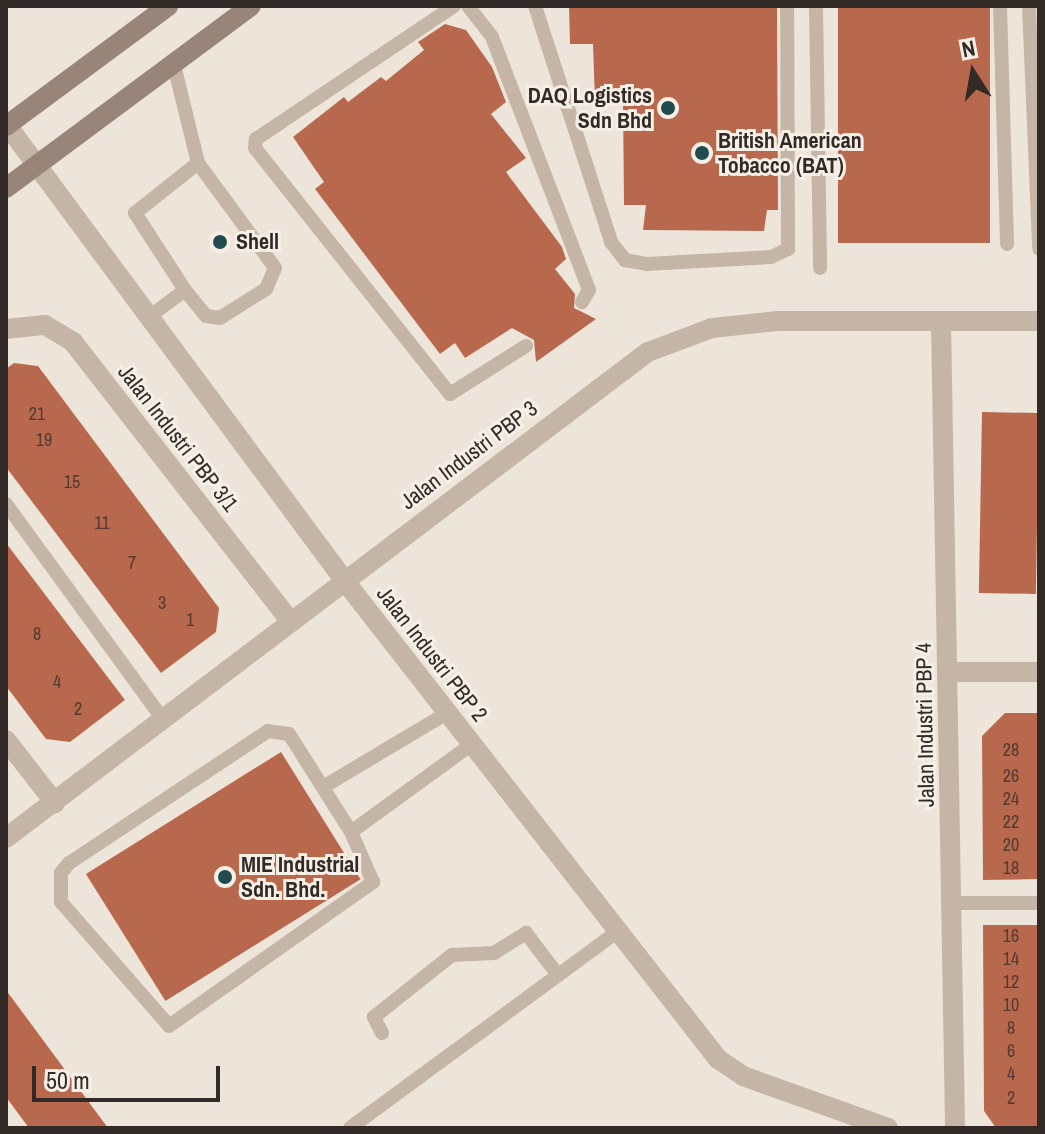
<!DOCTYPE html>
<html>
<head>
<meta charset="utf-8">
<style>
	body { margin:0 }
	#map { position:relative; width:1045px; height:1134px; overflow:hidden; background:#eee5da; font-family:"Archivo Narrow",sans-serif }
	div>[style] { position:absolute }
	[style*='--x'] { left:calc(var(--x)*1px); top:calc(var(--y)*1px); width:calc(var(--w)*1px); rotate:calc(var(--a)*1deg) }
	.building>* { inset:0; background:#b8694d; transform-origin:0 0 }
	.service>* { height:14px; margin:-7px; padding:0 7px; transform-origin:7px; border-radius:7px; background:#c4b5a7 }
	.minor>* { height:20px; margin:-10px; padding:0 10px; transform-origin:10px; border-radius:10px; background:#c4b5a7 }
	.secondary>* { height:20px; margin:-10px; padding:0 10px; transform-origin:10px; border-radius:10px; background:#988479 }
	.dots>* { width:22px; height:22px; translate:-50% -50%; box-sizing:border-box; border:4px solid #f6efe5; border-radius:50% }
	span { translate:-50% -50%; white-space:nowrap; text-align:center; line-height:1.15; -webkit-text-stroke:6px #f6efe5; paint-order:stroke }
	.number-label { font-size:18px; color:#543a30 }
	.number-label span { -webkit-text-stroke-width:0 }
	.poi-label { font-size:22px; color:#322a27; font-weight:700 }
	.right { translate:-100% -50%; text-align:right }
	.left { translate:0 -50%; text-align:left }
	.street-label { font-size:22px; color:#322a27 }
	.frame { position:absolute; inset:0; border:8px solid #322a27; pointer-events:none }
	.north { position:absolute; left:933px; top:32px; width:80px; height:80px; -webkit-text-stroke:6px #f6efe5; paint-order:stroke; rotate:349deg; font-size:22px; font-weight:700; line-height:32px; text-align:center; color:#322a27 }
	.north::after { content:''; display:block; margin:auto; width:28px; height:36px; background:#322a27; clip-path:polygon(50% 0,100% 100%,50% 72%,0 100%) }
	.scale { position:absolute; left:32px; top:1066px; width:188px; height:36px; box-sizing:border-box; border:4px solid #322a27; border-top:0; padding-left:10px; font-size:24px; line-height:28px; white-space:nowrap; color:#322a27; -webkit-text-stroke:6px #f6efe5; paint-order:stroke }
</style>
</head>
<body>
<div id="map">
	<div class="building">
		<i style="clip-path:polygon(569px 6px,777px 6px,778px 210px,767px 210px,764px 231px,643px 230px,646px 205px,624px 205px,623px 101px,595px 101px,593px 44px,570px 44px)"></i>
		<i style="left:838px;top:6px;width:152px;height:237px"></i>
		<i style="clip-path:polygon(445px 24px,466px 30px,492px 67px,506px 102px,491px 114px,526px 158px,506px 172px,562px 247px,566px 259px,555px 269px,575px 294px,574px 308px,596px 319px,536px 362px,534px 340px,512px 328px,465px 358px,455px 343px,440px 354px,315px 189px,324px 182px,293px 137px,344px 97px,348px 102px,381px 77px,386px 81px,424px 50px,418px 42px)"></i>
		<i style="clip-path:polygon(14px 363px,38px 366px,219px 608px,216px 632px,161px 673px,6px 467px,6px 369px)"></i>
		<i style="left:982px;top:412px;width:57px;height:181px;rotate:1deg"></i>
		<i style="clip-path:polygon(6px 543px,125px 700px,70px 742px,46px 739px,6px 686px)"></i>
		<i style="clip-path:polygon(1005px 713px,1039px 713px,1039px 879px,983px 880px,982px 736px)"></i>
		<i style="left:281px;top:752px;width:150px;height:230px;rotate:58deg"></i>
		<i style="clip-path:polygon(983px 925px,1039px 925px,1039px 1128px,996px 1128px,984px 1111px)"></i>
		<i style="clip-path:polygon(6px 990px,108px 1128px,29px 1128px,6px 1097px)"></i>
	</div>
	<div class="service">
		<i style="--x:454;--y:6;--w:239;--a:146.1"></i>
		<i style="--x:256;--y:139;--w:9;--a:96"></i>
		<i style="--x:255;--y:148;--w:314;--a:51.6"></i>
		<i style="--x:450;--y:394;--w:90;--a:-32.3"></i>
		<i style="--x:468;--y:6;--w:39;--a:52"></i>
		<i style="--x:492;--y:37;--w:271;--a:69"></i>
		<i style="--x:589;--y:290;--w:14;--a:120"></i>
		<i style="--x:535;--y:6;--w:248;--a:72.1"></i>
		<i style="--x:611;--y:242;--w:23;--a:52"></i>
		<i style="--x:625;--y:260;--w:22;--a:10"></i>
		<i style="--x:647;--y:264;--w:124;--a:-3.2"></i>
		<i style="--x:771;--y:257;--w:19;--a:-25"></i>
		<i style="--x:788;--y:249;--w:243;--a:-90.2"></i>
		<i style="--x:816;--y:6;--w:262;--a:89.1"></i>
		<i style="--x:1000;--y:6;--w:238;--a:88.3"></i>
		<i style="--x:1029;--y:6;--w:243;--a:87.6"></i>
		<i style="--x:173;--y:61;--w:105;--a:76.2"></i>
		<i style="--x:198;--y:163;--w:130;--a:53.7"></i>
		<i style="--x:275;--y:268;--w:23;--a:113"></i>
		<i style="--x:266;--y:289;--w:54;--a:147.8"></i>
		<i style="--x:220;--y:318;--w:14;--a:-172"></i>
		<i style="--x:206;--y:316;--w:33;--a:-129"></i>
		<i style="--x:185;--y:290;--w:92;--a:-123"></i>
		<i style="--x:135;--y:213;--w:80;--a:-38.4"></i>
		<i style="--x:149;--y:317;--w:45;--a:-36.9"></i>
		<i style="--x:6;--y:504;--w:268;--a:53.9"></i>
		<i style="--x:323;--y:787;--w:144;--a:-30.8"></i>
		<i style="--x:351;--y:832;--w:116;--a:-122.3"></i>
		<i style="--x:289;--y:734;--w:21;--a:-172"></i>
		<i style="--x:268;--y:731;--w:239;--a:146.4"></i>
		<i style="--x:69;--y:863;--w:13;--a:129"></i>
		<i style="--x:61;--y:873;--w:29;--a:90"></i>
		<i style="--x:61;--y:902;--w:164;--a:48.9"></i>
		<i style="--x:169;--y:1026;--w:250;--a:-35.2"></i>
		<i style="--x:373;--y:882;--w:55;--a:-113.7"></i>
		<i style="--x:351;--y:832;--w:150;--a:-36"></i>
		<i style="--x:952;--y:903;--w:87;--a:0"></i>
		<i style="--x:382;--y:1033;--w:18;--a:-117"></i>
		<i style="--x:374;--y:1017;--w:100;--a:-38.5"></i>
		<i style="--x:452;--y:955;--w:42;--a:-2.7"></i>
		<i style="--x:494;--y:953;--w:38;--a:-32"></i>
		<i style="--x:526;--y:933;--w:53;--a:52.7"></i>
		<i style="--x:350;--y:1128;--w:335;--a:-36.3"></i>
	</div>
	<div class="minor">
		<i style="--x:7;--y:125;--w:566;--a:53.47"></i>
		<i style="--x:344;--y:580;--w:608;--a:52.02"></i>
		<i style="--x:718;--y:1059;--w:30;--a:34"></i>
		<i style="--x:743;--y:1076;--w:154;--a:19.7"></i>
		<i style="--x:941;--y:322;--w:806;--a:89"></i>
		<i style="--x:6;--y:329;--w:39;--a:-6"></i>
		<i style="--x:45;--y:325;--w:33;--a:31"></i>
		<i style="--x:73;--y:342;--w:355;--a:52.1"></i>
		<i style="--x:949;--y:672;--w:90;--a:0"></i>
		<i style="--x:6;--y:740;--w:80;--a:52.1"></i>
		<i style="--x:6;--y:838;--w:805;--a:-37.13"></i>
		<i style="--x:648;--y:352;--w:68;--a:-20.6"></i>
		<i style="--x:712;--y:328;--w:65;--a:-6.1"></i>
		<i style="--x:777;--y:321;--w:262;--a:0"></i>
	</div>
	<div class="secondary">
		<i style="--x:6;--y:126;--w:202;--a:-36.5"></i>
		<i style="--x:6;--y:188;--w:305;--a:-36.6"></i>
	</div>
	<div class="dots">
		<i style="left:668px;top:108px;background:#214b4e"></i>
		<i style="left:702px;top:153px;background:#214b4e"></i>
		<i style="left:220px;top:242px;background:#214b4e"></i>
		<i style="left:225px;top:877px;background:#214b4e"></i>
	</div>
	<div class="number-label">
		<span style="left:37px;top:414px">21</span>
		<span style="left:44px;top:440px">19</span>
		<span style="left:72px;top:482px">15</span>
		<span style="left:102px;top:523px">11</span>
		<span style="left:132px;top:563px">7</span>
		<span style="left:162px;top:603px">3</span>
		<span style="left:190px;top:620px">1</span>
		<span style="left:37px;top:634px">8</span>
		<span style="left:57px;top:682px">4</span>
		<span style="left:78px;top:709px">2</span>
		<span style="left:1011px;top:750px">28</span>
		<span style="left:1011px;top:776px">26</span>
		<span style="left:1011px;top:799px">24</span>
		<span style="left:1011px;top:822px">22</span>
		<span style="left:1011px;top:845px">20</span>
		<span style="left:1011px;top:868px">18</span>
		<span style="left:1011px;top:936px">16</span>
		<span style="left:1011px;top:959px">14</span>
		<span style="left:1011px;top:982px">12</span>
		<span style="left:1011px;top:1005px">10</span>
		<span style="left:1011px;top:1028px">8</span>
		<span style="left:1011px;top:1051px">6</span>
		<span style="left:1011px;top:1074px">4</span>
		<span style="left:1011px;top:1098px">2</span>
	</div>
	<div class="poi-label">
		<span class="right" style="left:652px;top:108px">DAQ Logistics<br>Sdn Bhd</span>
		<span class="left" style="left:718px;top:153px">British American<br>Tobacco (BAT)</span>
		<span class="left" style="left:236px;top:242px">Shell</span>
		<span class="left" style="left:241px;top:877px">MIE Industrial<br>Sdn. Bhd.</span>
	</div>
	<div class="street-label">
		<span style="left:178px;top:438px;rotate:52deg">Jalan Industri PBP 3/1</span>
		<span style="left:469px;top:455px;rotate:-37deg">Jalan Industri PBP 3</span>
		<span style="left:432px;top:654px;rotate:52deg">Jalan Industri PBP 2</span>
		<span style="left:925px;top:725px;rotate:-91deg">Jalan Industri PBP 4</span>
	</div>
	<div class="frame"></div>
	<div class="north">N</div>
	<div class="scale">50 m</div>
</div>
</body>
</html>
